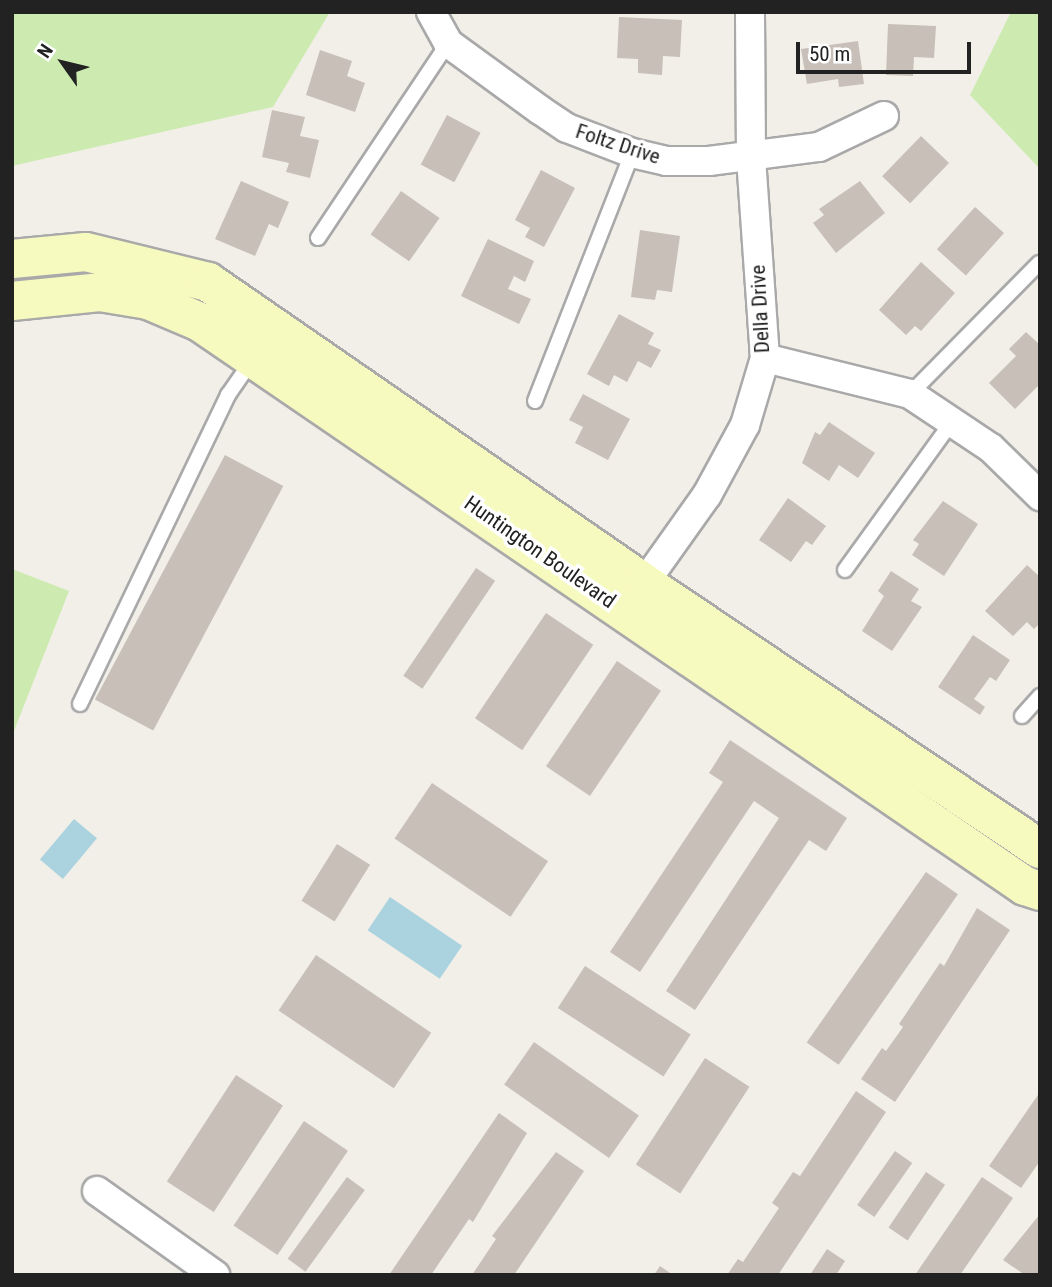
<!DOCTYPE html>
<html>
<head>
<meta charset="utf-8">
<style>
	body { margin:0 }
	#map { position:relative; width:1052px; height:1287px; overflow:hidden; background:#f2efe9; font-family:"Roboto Condensed",sans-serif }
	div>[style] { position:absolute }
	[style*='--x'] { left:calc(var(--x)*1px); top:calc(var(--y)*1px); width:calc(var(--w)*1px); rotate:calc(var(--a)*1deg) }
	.grass>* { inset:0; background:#cdebb0 }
	.water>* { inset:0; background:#aad3df; transform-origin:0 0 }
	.building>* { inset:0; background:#c7bfb8; transform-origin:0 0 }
	.roads { filter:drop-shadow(2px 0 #a9a9a9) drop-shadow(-2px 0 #a9a9a9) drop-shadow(0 2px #a9a9a9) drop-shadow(0 -2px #a9a9a9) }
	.lane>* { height:14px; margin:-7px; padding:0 7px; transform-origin:7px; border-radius:7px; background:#fff }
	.street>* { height:28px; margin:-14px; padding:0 14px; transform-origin:14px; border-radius:14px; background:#fff }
	.secondary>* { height:38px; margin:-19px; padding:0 19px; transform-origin:19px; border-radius:19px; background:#f7fabf }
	span { translate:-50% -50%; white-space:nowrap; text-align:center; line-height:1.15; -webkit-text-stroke:7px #fff; paint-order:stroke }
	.street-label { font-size:21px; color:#222 }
	.frame { position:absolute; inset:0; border:14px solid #222; pointer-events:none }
	.north { position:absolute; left:28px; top:28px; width:70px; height:70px; -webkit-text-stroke:5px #fff; paint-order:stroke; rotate:304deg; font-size:19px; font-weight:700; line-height:28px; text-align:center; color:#222 }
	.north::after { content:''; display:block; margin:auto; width:24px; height:32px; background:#222; clip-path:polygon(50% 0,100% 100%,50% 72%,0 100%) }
	.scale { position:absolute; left:796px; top:42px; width:175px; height:32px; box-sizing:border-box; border:4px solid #222; border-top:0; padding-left:9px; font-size:21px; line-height:24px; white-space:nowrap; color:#222; -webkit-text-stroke:5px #fff; paint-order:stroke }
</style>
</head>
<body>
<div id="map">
	<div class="grass">
		<i style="clip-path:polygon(12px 12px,330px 12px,273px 107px,12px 166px)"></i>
		<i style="clip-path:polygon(1011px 12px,1040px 12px,1040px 169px,970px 95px)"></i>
		<i style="clip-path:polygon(12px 569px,69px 591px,12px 736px)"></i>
	</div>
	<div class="water">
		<i style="left:74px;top:819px;width:30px;height:53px;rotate:40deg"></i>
		<i style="left:390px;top:897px;width:87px;height:40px;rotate:34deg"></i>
	</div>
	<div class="building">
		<i style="clip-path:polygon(619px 17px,682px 20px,680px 57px,663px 56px,662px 75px,638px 73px,638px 59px,617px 58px)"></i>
		<i style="clip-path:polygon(888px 24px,936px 26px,934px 58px,914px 57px,913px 76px,886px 75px)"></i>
		<i style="clip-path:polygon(858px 41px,864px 84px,839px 87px,838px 79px,807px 84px,801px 49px)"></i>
		<i style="clip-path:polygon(320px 50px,352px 61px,347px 76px,365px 83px,355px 112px,306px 95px)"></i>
		<i style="clip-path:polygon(272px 110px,305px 117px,300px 136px,319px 140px,310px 178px,286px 172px,289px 163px,262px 157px)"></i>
		<i style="left:447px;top:115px;width:38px;height:56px;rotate:28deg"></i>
		<i style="left:921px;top:136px;width:39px;height:56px;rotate:44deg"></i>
		<i style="clip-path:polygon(541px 170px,575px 188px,544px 247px,525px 237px,530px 228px,515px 220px)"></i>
		<i style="clip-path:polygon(241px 181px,289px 202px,278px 228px,269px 224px,255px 256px,215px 239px)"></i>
		<i style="clip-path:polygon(860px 181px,885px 213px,836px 253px,813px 223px,824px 215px,819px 209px)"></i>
		<i style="left:401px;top:191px;width:47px;height:53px;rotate:35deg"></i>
		<i style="left:975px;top:207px;width:39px;height:57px;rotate:42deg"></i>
		<i style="clip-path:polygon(640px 230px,680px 236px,672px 292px,657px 290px,655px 300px,631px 297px)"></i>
		<i style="clip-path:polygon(488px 239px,534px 261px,525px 282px,514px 276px,508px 289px,531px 299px,519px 324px,461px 296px)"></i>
		<i style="clip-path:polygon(921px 262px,955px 293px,921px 331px,915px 326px,906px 335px,879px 310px)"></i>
		<i style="clip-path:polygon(619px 314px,654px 333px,648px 344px,661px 350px,651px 368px,638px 361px,627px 382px,614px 375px,609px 386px,587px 374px)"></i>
		<i style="clip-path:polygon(1026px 332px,1040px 345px,1040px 384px,1015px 409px,989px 383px,1016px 356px,1009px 349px)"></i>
		<i style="clip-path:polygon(583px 394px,630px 419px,608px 460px,575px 443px,583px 427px,569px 420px)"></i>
		<i style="clip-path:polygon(829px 422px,875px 453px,858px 478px,839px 465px,829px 481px,802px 463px,815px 432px,820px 435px)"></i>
		<i style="left:225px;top:455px;width:66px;height:277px;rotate:28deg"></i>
		<i style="clip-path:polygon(788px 498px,826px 526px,812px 545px,806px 541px,791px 562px,759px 540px)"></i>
		<i style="clip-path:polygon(943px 501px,978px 524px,944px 576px,912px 555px,919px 544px,913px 540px)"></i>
		<i style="clip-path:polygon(1027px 565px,1040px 577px,1040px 623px,1034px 629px,1027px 622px,1013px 636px,985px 611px)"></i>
		<i style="left:476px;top:568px;width:23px;height:130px;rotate:34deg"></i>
		<i style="clip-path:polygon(891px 571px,919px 589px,911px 601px,922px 607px,892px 651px,862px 631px,884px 596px,878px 591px)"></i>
		<i style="left:546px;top:613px;width:57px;height:127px;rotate:34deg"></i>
		<i style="clip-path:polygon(973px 635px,1010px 660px,996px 681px,990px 677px,974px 699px,985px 707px,980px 715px,938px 687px)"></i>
		<i style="left:617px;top:661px;width:53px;height:127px;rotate:34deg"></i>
		<i style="clip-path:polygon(730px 740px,847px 818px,826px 851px,809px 840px,695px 1010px,666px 991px,779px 818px,754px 801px,640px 972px,610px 952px,723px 782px,709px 773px)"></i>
		<i style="left:432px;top:783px;width:140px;height:67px;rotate:34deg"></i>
		<i style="left:337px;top:844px;width:39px;height:67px;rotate:32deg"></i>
		<i style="left:926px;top:872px;width:39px;height:208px;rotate:35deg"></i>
		<i style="clip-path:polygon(977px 908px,1010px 930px,895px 1102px,861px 1079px,882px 1048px,886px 1051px,903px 1027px,899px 1024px,940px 963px,944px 966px)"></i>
		<i style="left:316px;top:955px;width:139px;height:67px;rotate:34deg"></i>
		<i style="left:585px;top:966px;width:126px;height:50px;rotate:33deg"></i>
		<i style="left:534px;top:1042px;width:128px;height:52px;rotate:35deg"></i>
		<i style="left:705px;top:1058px;width:53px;height:127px;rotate:33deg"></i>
		<i style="left:236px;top:1075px;width:56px;height:127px;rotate:33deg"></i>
		<i style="clip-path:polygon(856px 1091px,886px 1112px,778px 1275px,727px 1275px,738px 1259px,743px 1262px,779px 1208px,772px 1203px,793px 1172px,800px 1176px)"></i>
		<i style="clip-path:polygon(1040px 1092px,1040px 1161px,1021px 1188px,989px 1166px)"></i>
		<i style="clip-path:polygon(499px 1113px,527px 1133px,473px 1222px,469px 1219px,431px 1275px,389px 1275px)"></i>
		<i style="left:304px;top:1121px;width:53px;height:126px;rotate:34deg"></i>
		<i style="left:895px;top:1151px;width:21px;height:66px;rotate:35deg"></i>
		<i style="clip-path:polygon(556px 1152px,584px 1171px,514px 1275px,472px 1275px,496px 1239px,492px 1236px)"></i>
		<i style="left:926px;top:1172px;width:23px;height:67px;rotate:34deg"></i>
		<i style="left:347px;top:1177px;width:22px;height:101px;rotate:36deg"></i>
		<i style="clip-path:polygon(982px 1177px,1013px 1198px,960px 1275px,915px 1275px)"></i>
		<i style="clip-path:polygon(1040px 1214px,1040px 1275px,1025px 1275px,1003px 1260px)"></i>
		<i style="clip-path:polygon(827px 1249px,845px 1261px,836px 1275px,810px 1275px)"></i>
		<i style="clip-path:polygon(660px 1266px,673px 1275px,654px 1275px)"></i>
	</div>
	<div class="roads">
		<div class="lane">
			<i style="--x:318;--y:238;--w:234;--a:-56.3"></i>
			<i style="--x:910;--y:394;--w:184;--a:-45.4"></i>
			<i style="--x:535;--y:401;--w:266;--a:-68.6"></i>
			<i style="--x:845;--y:570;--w:181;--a:-54.2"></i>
			<i style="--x:80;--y:704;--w:343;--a:-64.4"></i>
			<i style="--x:228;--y:395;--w:44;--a:-55.2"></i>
			<i style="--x:1022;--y:716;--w:27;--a:-48"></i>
		</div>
		<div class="street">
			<i style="--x:431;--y:12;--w:35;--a:61"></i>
			<i style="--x:448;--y:43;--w:114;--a:36.1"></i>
			<i style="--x:540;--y:110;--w:32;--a:34"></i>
			<i style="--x:567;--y:128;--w:70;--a:21"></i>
			<i style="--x:632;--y:153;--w:35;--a:13"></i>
			<i style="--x:666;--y:161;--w:43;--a:0"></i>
			<i style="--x:709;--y:161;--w:111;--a:-7.3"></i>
			<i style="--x:819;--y:147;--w:72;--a:-25.5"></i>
			<i style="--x:765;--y:358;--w:149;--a:13.9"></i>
			<i style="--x:910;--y:394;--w:97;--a:33.7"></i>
			<i style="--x:991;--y:448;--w:69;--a:44.4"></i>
			<i style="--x:633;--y:599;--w:128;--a:-54.6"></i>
			<i style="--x:707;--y:495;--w:80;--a:-61.5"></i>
			<i style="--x:745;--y:425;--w:70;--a:-73.4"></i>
			<i style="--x:765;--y:358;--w:201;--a:-94"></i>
			<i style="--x:751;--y:157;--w:145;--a:-90.4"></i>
			<i style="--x:97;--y:1191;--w:145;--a:35.4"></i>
		</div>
		<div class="secondary">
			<i style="--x:12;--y:259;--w:74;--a:-5.4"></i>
			<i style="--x:86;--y:252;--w:126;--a:13.8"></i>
			<i style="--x:208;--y:282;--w:530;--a:34.62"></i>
			<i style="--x:644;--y:583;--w:477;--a:33.9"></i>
			<i style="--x:12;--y:301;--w:88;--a:-5.8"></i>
			<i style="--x:100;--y:292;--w:49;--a:9.5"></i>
			<i style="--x:148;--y:300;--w:56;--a:22.9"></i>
			<i style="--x:200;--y:322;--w:999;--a:34.36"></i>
			<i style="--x:1025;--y:886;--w:16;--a:18"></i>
		</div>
	</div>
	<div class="street-label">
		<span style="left:618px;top:144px;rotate:18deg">Foltz Drive</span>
		<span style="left:760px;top:309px;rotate:-93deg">Della Drive</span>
		<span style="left:540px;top:552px;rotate:35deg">Huntington Boulevard</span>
	</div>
	<div class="frame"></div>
	<div class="north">N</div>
	<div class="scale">50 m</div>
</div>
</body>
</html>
